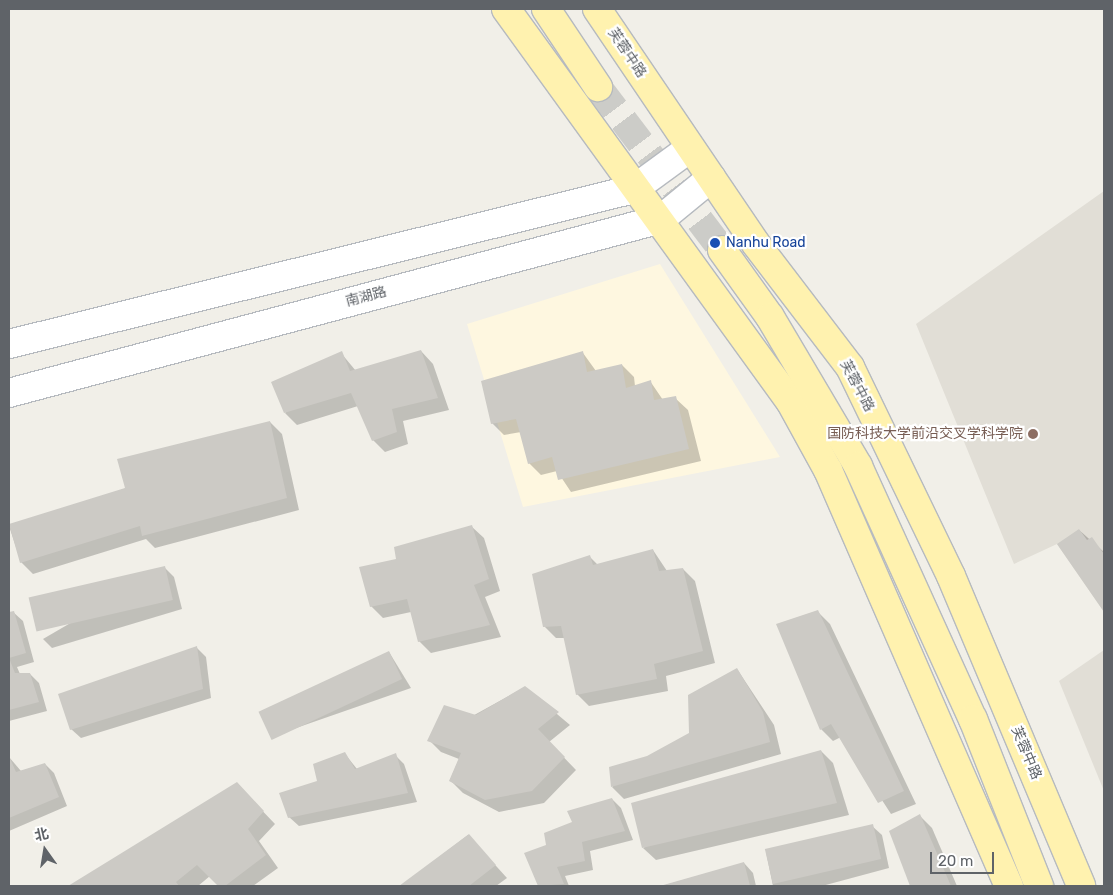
<!DOCTYPE html>
<html>
<head>
<meta charset="utf-8">
<style>
	body { margin:0 }
	#map { position:relative; width:1113px; height:895px; overflow:hidden; background:#f1efe8; font-family:Rubik,"Noto Sans SC",sans-serif }
	div>[style] { position:absolute }
	[style*='--x'] { left:calc(var(--x)*1px); top:calc(var(--y)*1px); width:calc(var(--w)*1px); rotate:calc(var(--a)*1deg) }
	.commercial>* { inset:0; background:#fef7e0 }
	.education>* { inset:0; background:#e1ded6 }
	.shadow>* { inset:0; background:#0003 }
	.building>* { inset:0; background:#cccac5; transform-origin:0 0 }
	.primary-tunnel>* { height:28px; margin-top:-14px; transform-origin:0; background:repeating-linear-gradient(90deg,#ccccc8 0 28px,transparent 0 42px) }
	.roads { filter:drop-shadow(1px 0 #b6babf) drop-shadow(-1px 0 #b6babf) drop-shadow(0 1px #b6babf) drop-shadow(0 -1px #b6babf) }
	.secondary>* { height:28px; margin:-14px; padding:0 14px; transform-origin:14px; border-radius:14px; background:#fff }
	.primary>* { height:28px; margin:-14px; padding:0 14px; transform-origin:14px; border-radius:14px; background:#fff2af }
	.dots>* { width:14px; height:14px; translate:-50% -50%; box-sizing:border-box; border:2px solid #fff; border-radius:50% }
	span { translate:-50% -50%; white-space:nowrap; text-align:center; line-height:1.15; -webkit-text-stroke:4.5px #fff; paint-order:stroke }
	.street-label { font-size:14px; color:#5f6368 }
	.transit-label { font-size:14px; color:#164399 }
	.left { translate:0 -50%; text-align:left }
	.education-label { font-size:14px; color:#785e54 }
	.right { translate:-100% -50%; text-align:right }
	.frame { position:absolute; inset:0; border:10px solid #5f6368; pointer-events:none }
	.north { position:absolute; left:20px; top:825px; width:50px; height:50px; -webkit-text-stroke:4px #fff; paint-order:stroke; rotate:347deg; font-size:14px; font-weight:700; line-height:20px; text-align:center; color:#5f6368 }
	.north::after { content:''; display:block; margin:auto; width:18px; height:22px; background:#5f6368; clip-path:polygon(50% 0,100% 100%,50% 72%,0 100%) }
	.scale { position:absolute; left:930px; top:852px; width:64px; height:22px; box-sizing:border-box; border:2px solid #5f6368; border-top:0; padding-left:6px; font-size:15px; line-height:18px; white-space:nowrap; color:#5f6368; -webkit-text-stroke:4px #fff; paint-order:stroke }
</style>
</head>
<body>
<div id="map">
	<div class="commercial">
		<i style="clip-path:polygon(660px 264px,780px 457px,523px 507px,467px 324px)"></i>
	</div>
	<div class="education">
		<i style="clip-path:polygon(1104px 191px,1104px 612px,1057px 544px,1014px 564px,916px 324px)"></i>
		<i style="clip-path:polygon(1104px 650px,1104px 791px,1059px 681px)"></i>
	</div>
	<div class="shadow">
		<i style="clip-path:polygon(421px 351px,433px 364px,449px 410px,403px 421px,408px 444px,385px 452px,373px 440px,358px 406px,297px 425px,285px 413px,341px 353px,356px 371px)"></i>
		<i style="clip-path:polygon(583px 353px,596px 371px,622px 365px,634px 377px,635px 386px,650px 381px,663px 400px,675px 398px,688px 410px,701px 461px,571px 492px,557px 471px,541px 475px,529px 463px,521px 432px,504px 435px,492px 423px)"></i>
		<i style="clip-path:polygon(270px 422px,282px 434px,299px 510px,155px 548px,146px 539px,33px 574px,21px 562px,9px 526px,127px 488px)"></i>
		<i style="clip-path:polygon(471px 526px,484px 538px,500px 591px,485px 597px,501px 637px,431px 653px,419px 641px,411px 612px,383px 618px,371px 606px)"></i>
		<i style="clip-path:polygon(1079px 530px,1104px 552px,1104px 610px,1059px 544px)"></i>
		<i style="clip-path:polygon(653px 550px,667px 571px,683px 569px,695px 581px,715px 663px,666px 676px,668px 691px,589px 706px,577px 694px,565px 638px,556px 638px,544px 626px,589px 556px,598px 565px)"></i>
		<i style="clip-path:polygon(165px 568px,174px 577px,182px 609px,52px 648px,43px 639px)"></i>
		<i style="clip-path:polygon(13px 612px,23px 621px,34px 662px,17px 667px,20px 674px,30px 674px,39px 683px,47px 711px,9px 721px,9px 613px)"></i>
		<i style="clip-path:polygon(818px 612px,830px 624px,916px 804px,891px 814px,841px 737px,833px 741px,821px 729px)"></i>
		<i style="clip-path:polygon(197px 648px,206px 657px,211px 698px,81px 738px,71px 729px)"></i>
		<i style="clip-path:polygon(389px 652px,411px 688px,276px 735px,266px 726px)"></i>
		<i style="clip-path:polygon(737px 669px,774px 725px,781px 754px,624px 799px,612px 787px,648px 757px,690px 734px)"></i>
		<i style="clip-path:polygon(525px 687px,570px 725px,549px 742px,576px 770px,544px 803px,499px 812px,463px 793px,450px 780px,459px 759px,441px 752px,429px 740px)"></i>
		<i style="clip-path:polygon(821px 751px,833px 763px,849px 815px,656px 860px,643px 848px)"></i>
		<i style="clip-path:polygon(345px 754px,357px 769px,395px 755px,404px 764px,417px 802px,299px 826px,289px 817px)"></i>
		<i style="clip-path:polygon(9px 757px,21px 771px,45px 764px,54px 773px,67px 806px,9px 831px)"></i>
		<i style="clip-path:polygon(237px 784px,275px 824px,259px 841px,278px 868px,253px 886px,220px 886px,210px 876px,198px 886px,71px 886px)"></i>
		<i style="clip-path:polygon(612px 799px,621px 808px,633px 840px,590px 851px,593px 870px,565px 876px,569px 886px,540px 886px,526px 854px,548px 846px)"></i>
		<i style="clip-path:polygon(920px 816px,932px 828px,957px 886px,913px 886px,890px 832px)"></i>
		<i style="clip-path:polygon(872px 826px,882px 835px,889px 868px,822px 886px,773px 886px,766px 852px)"></i>
		<i style="clip-path:polygon(468px 835px,507px 878px,496px 886px,401px 886px)"></i>
		<i style="clip-path:polygon(744px 863px,753px 873px,756px 886px,662px 886px)"></i>
	</div>
	<div class="building">
		<i style="clip-path:polygon(421px 350px,438px 398px,392px 409px,397px 432px,372px 441px,351px 393px,284px 413px,271px 382px,342px 351px,350px 371px)"></i>
		<i style="clip-path:polygon(583px 351px,587px 372px,622px 364px,626px 388px,651px 380px,654px 400px,676px 396px,689px 449px,558px 480px,552px 457px,528px 464px,516px 419px,491px 424px,481px 381px)"></i>
		<i style="clip-path:polygon(270px 421px,287px 498px,142px 536px,140px 526px,20px 563px,9px 524px,125px 488px,117px 459px)"></i>
		<i style="clip-path:polygon(472px 525px,489px 579px,474px 585px,490px 625px,418px 642px,407px 599px,370px 607px,359px 567px,396px 559px,394px 547px)"></i>
		<i style="clip-path:polygon(1079px 529px,1087px 540px,1092px 537px,1104px 554px,1104px 612px,1057px 544px)"></i>
		<i style="clip-path:polygon(653px 549px,659px 571px,683px 568px,703px 651px,654px 664px,657px 679px,576px 695px,561px 626px,543px 627px,532px 574px,590px 555px,593px 565px)"></i>
		<i style="left:165px;top:566px;width:35px;height:140px;rotate:77deg"></i>
		<i style="clip-path:polygon(818px 610px,904px 791px,878px 803px,831px 724px,820px 730px,776px 624px)"></i>
		<i style="clip-path:polygon(14px 611px,26px 653px,9px 658px,9px 612px)"></i>
		<i style="clip-path:polygon(197px 646px,203px 689px,70px 730px,58px 694px)"></i>
		<i style="left:389px;top:651px;width:31px;height:144px;rotate:65deg"></i>
		<i style="clip-path:polygon(9px 658px,15px 673px,30px 673px,39px 702px,9px 710px)"></i>
		<i style="clip-path:polygon(737px 668px,763px 712px,770px 742px,611px 787px,609px 767px,647px 756px,689px 733px,688px 695px)"></i>
		<i style="clip-path:polygon(525px 686px,559px 712px,538px 729px,565px 757px,532px 791px,485px 800px,449px 781px,461px 753px,427px 741px,444px 705px,476px 715px)"></i>
		<i style="clip-path:polygon(821px 750px,837px 803px,642px 848px,631px 803px)"></i>
		<i style="clip-path:polygon(345px 752px,355px 769px,396px 753px,408px 793px,288px 818px,279px 793px,317px 781px,313px 764px)"></i>
		<i style="clip-path:polygon(9px 756px,16px 772px,45px 763px,59px 797px,9px 818px)"></i>
		<i style="clip-path:polygon(237px 782px,264px 811px,248px 829px,266px 855px,225px 886px,218px 886px,197px 865px,176px 882px,179px 886px,68px 886px)"></i>
		<i style="clip-path:polygon(612px 798px,625px 831px,582px 842px,585px 861px,557px 867px,564px 884px,538px 886px,524px 853px,546px 845px,544px 833px,572px 822px,567px 811px)"></i>
		<i style="clip-path:polygon(920px 814px,951px 886px,910px 886px,889px 831px)"></i>
		<i style="left:873px;top:824px;width:36px;height:111px;rotate:77deg"></i>
		<i style="clip-path:polygon(469px 834px,496px 865px,469px 886px,399px 886px)"></i>
		<i style="clip-path:polygon(744px 862px,750px 886px,660px 886px)"></i>
	</div>
	<div class="primary-tunnel">
		<i style="--x:598;--y:87;--w:205;--a:52.7"></i>
	</div>
	<div class="roads">
		<div class="secondary">
			<i style="--x:9;--y:344;--w:644;--a:-13.93"></i>
			<i style="--x:634;--y:189;--w:69;--a:-36.2"></i>
			<i style="--x:9;--y:393;--w:675;--a:-14.94"></i>
			<i style="--x:661;--y:219;--w:65;--a:-39.4"></i>
		</div>
		<div class="primary">
			<i style="--x:506;--y:9;--w:484;--a:54.1"></i>
			<i style="--x:790;--y:401;--w:79;--a:61.2"></i>
			<i style="--x:828;--y:470;--w:454;--a:66.5"></i>
			<i style="--x:546;--y:9;--w:94;--a:56.3"></i>
			<i style="--x:597;--y:9;--w:284;--a:55.9"></i>
			<i style="--x:756;--y:244;--w:155;--a:52.6"></i>
			<i style="--x:850;--y:367;--w:232;--a:64.2"></i>
			<i style="--x:951;--y:576;--w:336;--a:67.2"></i>
			<i style="--x:722;--y:250;--w:82;--a:54.4"></i>
			<i style="--x:770;--y:317;--w:173;--a:59.4"></i>
			<i style="--x:858;--y:466;--w:278;--a:65.6"></i>
			<i style="--x:973;--y:719;--w:180;--a:68.4"></i>
		</div>
	</div>
	<div class="dots">
		<i style="left:715px;top:243px;background:#1a4fb4"></i>
		<i style="left:1033px;top:434px;background:#8d6e63"></i>
	</div>
	<div class="street-label">
		<span style="left:627px;top:53px;rotate:56deg">芙蓉中路</span>
		<span style="left:366px;top:297px;rotate:-15deg">南湖路</span>
		<span style="left:857px;top:386px;rotate:62deg">芙蓉中路</span>
		<span style="left:1026px;top:753px;rotate:67deg">芙蓉中路</span>
	</div>
	<div class="transit-label">
		<span class="left" style="left:726px;top:243px">Nanhu Road</span>
	</div>
	<div class="education-label">
		<span class="right" style="left:1023px;top:434px">国防科技大学前沿交叉学科学院</span>
	</div>
	<div class="frame"></div>
	<div class="north">北</div>
	<div class="scale">20 m</div>
</div>
</body>
</html>
